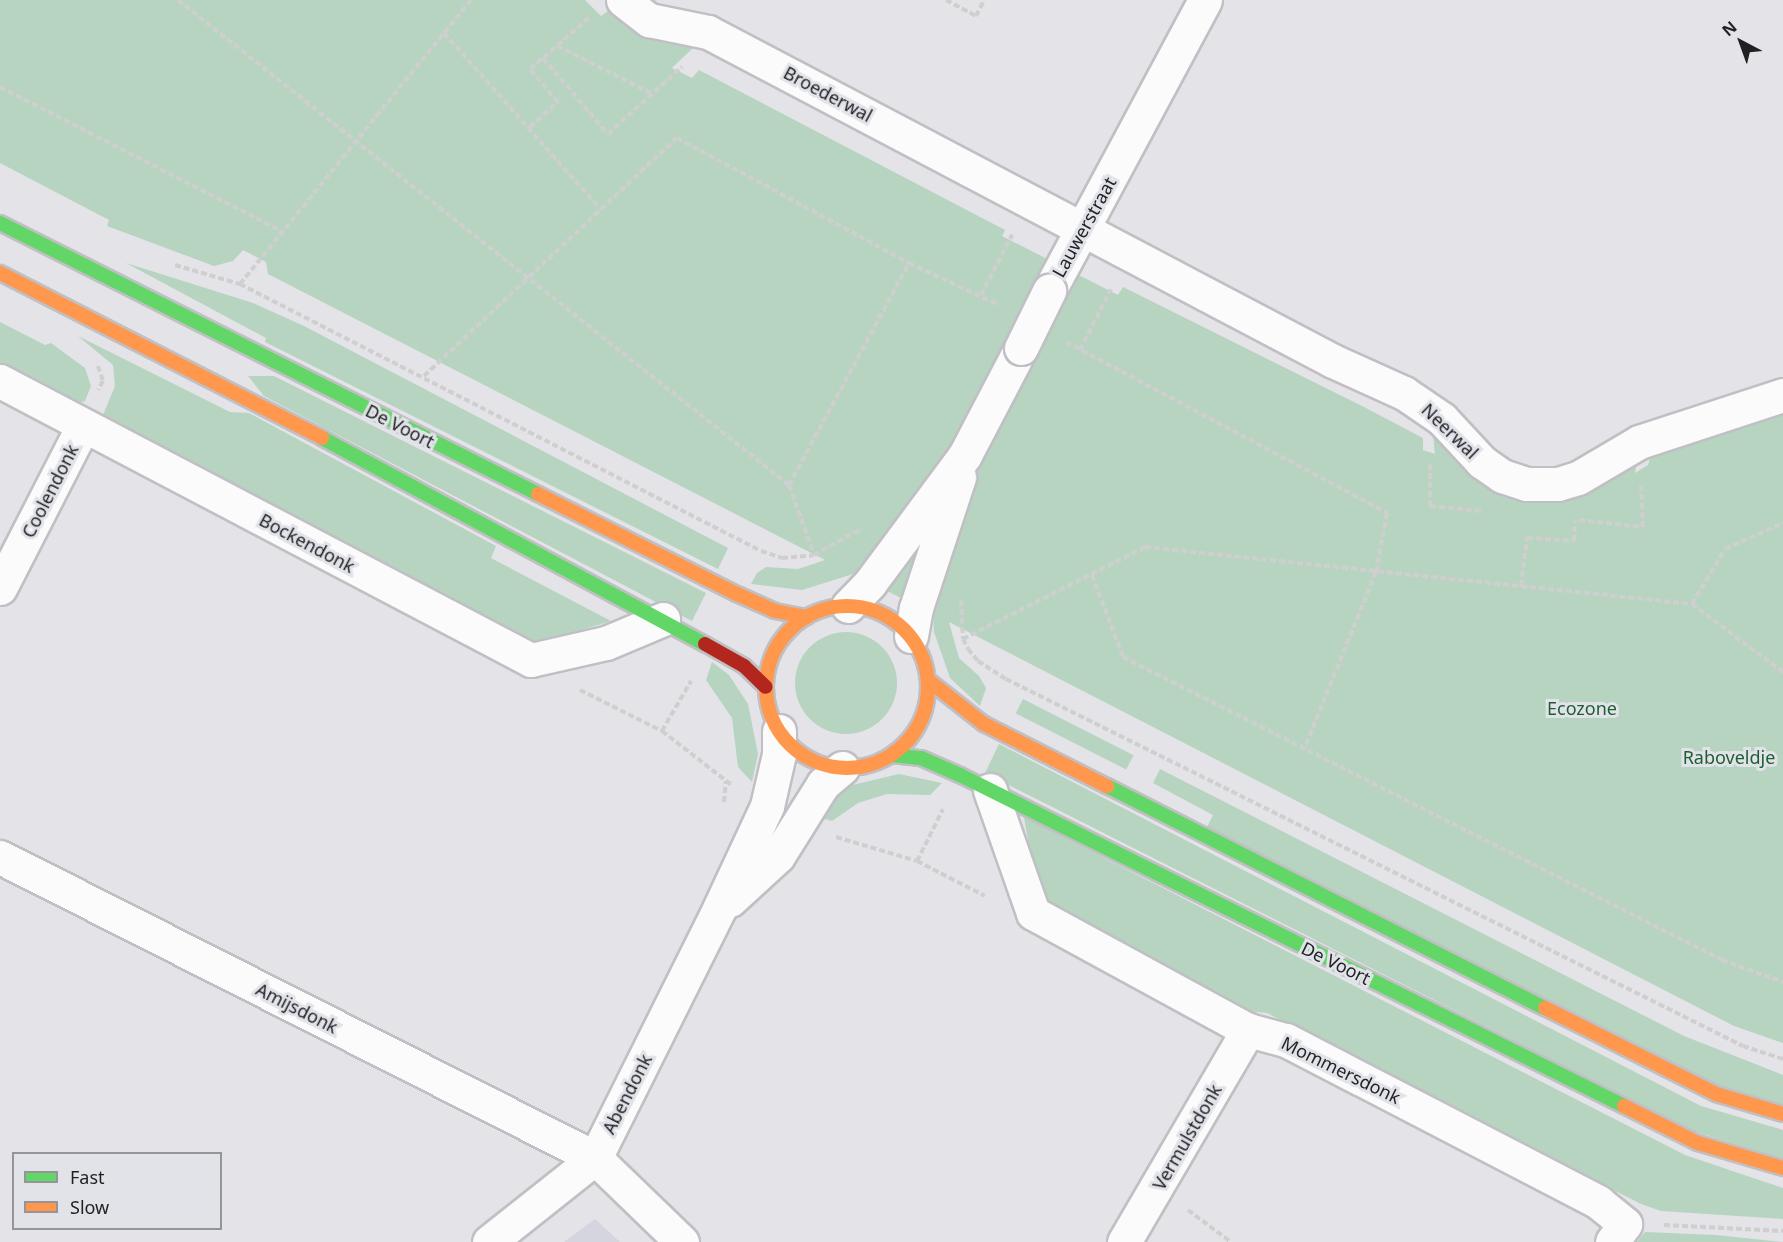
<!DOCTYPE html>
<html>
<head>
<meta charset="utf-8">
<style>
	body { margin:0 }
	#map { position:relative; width:1783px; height:1242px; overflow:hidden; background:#e3e3e8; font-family:"Noto Sans",sans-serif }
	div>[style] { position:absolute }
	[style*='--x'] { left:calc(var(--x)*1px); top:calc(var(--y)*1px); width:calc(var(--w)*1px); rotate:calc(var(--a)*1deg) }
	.built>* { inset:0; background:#d4d5df }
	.green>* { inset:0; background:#b7d4c0; transform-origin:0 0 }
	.round { border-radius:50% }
	.path>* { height:4px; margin-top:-2px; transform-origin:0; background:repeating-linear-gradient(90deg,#cfcfcf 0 6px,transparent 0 9px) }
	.roads { filter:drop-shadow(2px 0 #c0c0c4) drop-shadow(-2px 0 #c0c0c4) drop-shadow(0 2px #c0c0c4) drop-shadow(0 -2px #c0c0c4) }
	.street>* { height:33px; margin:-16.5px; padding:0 16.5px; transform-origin:16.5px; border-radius:16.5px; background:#fbfbfc }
	.fast>* { height:14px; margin:-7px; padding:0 7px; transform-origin:7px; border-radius:7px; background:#63d668 }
	.slow>* { height:14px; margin:-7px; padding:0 7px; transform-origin:7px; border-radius:7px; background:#ff974d }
	.slow>.ring { margin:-7px; padding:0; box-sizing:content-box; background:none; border:14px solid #ff974d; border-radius:50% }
	.jam>* { height:14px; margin:-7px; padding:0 7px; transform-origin:7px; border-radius:7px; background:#b3261e }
	.bridges { filter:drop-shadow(2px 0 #c0c0c4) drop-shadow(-2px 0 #c0c0c4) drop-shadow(0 2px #c0c0c4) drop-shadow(0 -2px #c0c0c4) }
	.street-bridge>* { height:33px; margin:-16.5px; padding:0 16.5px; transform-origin:16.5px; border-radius:16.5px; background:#fbfbfc }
	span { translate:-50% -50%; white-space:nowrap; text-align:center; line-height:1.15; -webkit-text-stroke:6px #e2e2e9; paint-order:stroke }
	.street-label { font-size:18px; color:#1f2022 }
	.park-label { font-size:18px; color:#1b5f32 }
	.legend { position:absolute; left:12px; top:1152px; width:210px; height:78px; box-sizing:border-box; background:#e2e2e9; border:2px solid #949499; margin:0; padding:8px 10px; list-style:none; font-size:18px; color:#1f2022 }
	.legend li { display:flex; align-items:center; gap:12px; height:30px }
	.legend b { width:30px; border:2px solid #949499 }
	.north { position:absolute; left:1711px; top:12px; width:60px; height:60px; -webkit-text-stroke:4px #e2e2e9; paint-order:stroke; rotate:319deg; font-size:16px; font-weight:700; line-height:24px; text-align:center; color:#1f2022 }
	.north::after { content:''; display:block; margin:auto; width:21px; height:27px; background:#1f2022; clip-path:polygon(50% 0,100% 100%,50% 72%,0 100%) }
</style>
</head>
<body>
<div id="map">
	<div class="built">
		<i style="clip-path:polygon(595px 1219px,620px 1242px,564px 1242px)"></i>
	</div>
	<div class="green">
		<i style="clip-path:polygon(0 0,585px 0,601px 16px,608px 11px,638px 35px,665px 43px,696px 45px,672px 68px,692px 78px,699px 70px,1005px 230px,1002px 236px,1118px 295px,1123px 287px,1362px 406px,1423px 438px,1423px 450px,1435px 454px,1433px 435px,1439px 430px,1518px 495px,1518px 500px,1565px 499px,1584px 494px,1637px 462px,1635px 473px,1648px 465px,1650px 458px,1668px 447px,1783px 410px,1783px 1043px,1734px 1026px,949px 622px,959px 658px,979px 676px,986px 688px,980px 706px,950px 678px,934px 632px,933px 614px,853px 574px,802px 590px,751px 584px,757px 573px,766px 567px,798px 569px,825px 560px,268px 274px,266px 262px,243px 250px,233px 261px,214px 266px,107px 226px,109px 220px,0 163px)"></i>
		<i style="clip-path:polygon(126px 263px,253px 303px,304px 326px,728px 548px,718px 569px,265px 342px,266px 338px)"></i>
		<i style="clip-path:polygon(0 322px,45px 345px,51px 343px,85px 368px,91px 386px,85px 401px,78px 403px,0 363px)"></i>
		<i style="clip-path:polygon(78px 336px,230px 412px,249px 413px,496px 546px,491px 558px,611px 621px,534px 644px,106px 425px,103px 415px,115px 386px,113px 365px)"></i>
		<i style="clip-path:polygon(248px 376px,274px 376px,706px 593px,692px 621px,264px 396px)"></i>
		<i class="round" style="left:795px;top:632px;width:102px;height:102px"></i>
		<i style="clip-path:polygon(712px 662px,729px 675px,748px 704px,758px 754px,752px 782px,738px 767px,732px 718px,706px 680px)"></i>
		<i style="left:1023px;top:699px;width:124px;height:16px;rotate:27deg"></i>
		<i style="clip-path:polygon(999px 744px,1701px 1106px,1783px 1130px,1783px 1159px,1693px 1131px,985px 773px)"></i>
		<i style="clip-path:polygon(1160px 769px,1684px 1036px,1783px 1075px,1783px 1106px,1706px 1082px,1207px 827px,1213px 815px,1153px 783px)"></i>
		<i style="clip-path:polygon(899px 774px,942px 783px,930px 795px,887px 794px,858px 803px,832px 821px,816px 816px,832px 797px,848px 786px)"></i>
		<i style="clip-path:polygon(1024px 817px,1685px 1155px,1783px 1188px,1783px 1219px,1661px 1211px,1641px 1204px,1267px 1013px,1239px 1010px,1049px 909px,1036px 887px)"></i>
		<i style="clip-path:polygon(1645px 1232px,1716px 1235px,1783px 1242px,1637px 1242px)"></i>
	</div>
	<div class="path">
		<i style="--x:178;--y:0;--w:780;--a:38.44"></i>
		<i style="--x:789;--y:485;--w:74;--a:70.3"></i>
		<i style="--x:946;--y:0;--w:34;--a:28"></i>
		<i style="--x:976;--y:16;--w:18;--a:-63"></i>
		<i style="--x:444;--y:33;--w:235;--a:48.4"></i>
		<i style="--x:557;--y:46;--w:107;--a:26.6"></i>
		<i style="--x:543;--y:58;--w:100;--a:49.5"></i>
		<i style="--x:608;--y:134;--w:100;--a:-42.2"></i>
		<i style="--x:0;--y:87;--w:316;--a:27.1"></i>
		<i style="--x:530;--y:127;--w:38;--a:-42"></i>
		<i style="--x:558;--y:102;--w:43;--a:-130.3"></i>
		<i style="--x:530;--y:69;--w:79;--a:-40.9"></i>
		<i style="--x:175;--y:265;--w:68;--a:16.3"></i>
		<i style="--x:240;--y:284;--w:585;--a:27.13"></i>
		<i style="--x:761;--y:551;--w:22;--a:18"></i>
		<i style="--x:782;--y:558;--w:32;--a:-5"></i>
		<i style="--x:814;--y:555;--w:48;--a:-29.7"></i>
		<i style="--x:856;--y:531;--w:4;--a:14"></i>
		<i style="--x:240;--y:284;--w:366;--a:-50.9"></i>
		<i style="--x:981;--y:295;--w:68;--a:-62.7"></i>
		<i style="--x:1066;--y:342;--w:364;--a:28"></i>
		<i style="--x:1387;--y:513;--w:60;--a:100.6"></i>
		<i style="--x:1376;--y:572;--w:191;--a:112.1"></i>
		<i style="--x:1080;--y:350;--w:68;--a:-63.1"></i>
		<i style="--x:98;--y:366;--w:16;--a:72"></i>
		<i style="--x:103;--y:381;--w:10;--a:119"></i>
		<i style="--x:424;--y:376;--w:347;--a:-43.3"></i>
		<i style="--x:677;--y:138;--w:264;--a:28.3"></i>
		<i style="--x:909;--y:263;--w:99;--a:25"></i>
		<i style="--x:1430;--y:464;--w:42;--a:90"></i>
		<i style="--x:1430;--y:506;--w:52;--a:5.5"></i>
		<i style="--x:789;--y:485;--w:252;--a:-61.6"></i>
		<i style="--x:1579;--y:520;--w:64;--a:6.2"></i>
		<i style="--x:1643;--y:527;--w:42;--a:-92.7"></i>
		<i style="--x:1092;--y:575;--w:88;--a:69.3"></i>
		<i style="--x:1123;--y:657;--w:671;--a:26.83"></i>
		<i style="--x:1722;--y:960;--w:65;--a:19.8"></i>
		<i style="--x:1521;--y:586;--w:48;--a:-82.9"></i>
		<i style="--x:1527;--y:538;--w:47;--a:3.7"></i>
		<i style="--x:1574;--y:541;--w:20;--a:-87"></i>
		<i style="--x:961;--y:600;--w:39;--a:87"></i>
		<i style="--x:963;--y:639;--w:11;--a:63"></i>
		<i style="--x:968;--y:649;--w:16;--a:50"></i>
		<i style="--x:978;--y:661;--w:33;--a:33"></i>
		<i style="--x:1006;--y:679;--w:823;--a:26.47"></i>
		<i style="--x:1743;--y:1046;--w:42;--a:18"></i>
		<i style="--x:1692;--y:604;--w:64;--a:-59"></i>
		<i style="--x:1725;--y:549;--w:64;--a:-24.1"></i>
		<i style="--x:963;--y:639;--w:204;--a:-26.8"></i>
		<i style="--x:1145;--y:547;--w:550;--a:5.95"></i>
		<i style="--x:1692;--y:604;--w:114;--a:36.8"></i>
		<i style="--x:580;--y:690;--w:92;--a:26.6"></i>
		<i style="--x:662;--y:731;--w:90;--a:37.8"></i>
		<i style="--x:662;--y:731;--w:58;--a:-59.9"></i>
		<i style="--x:724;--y:802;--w:21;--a:-85"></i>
		<i style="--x:836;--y:837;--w:84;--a:16.5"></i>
		<i style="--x:917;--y:861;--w:76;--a:27.2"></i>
		<i style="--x:917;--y:861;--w:58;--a:-63.4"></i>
		<i style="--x:1188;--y:1210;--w:54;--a:36.7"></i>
		<i style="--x:1664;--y:1225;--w:119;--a:2.9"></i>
	</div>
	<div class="roads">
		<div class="street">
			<i style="--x:623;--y:0;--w:33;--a:38"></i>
			<i style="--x:649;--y:20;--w:60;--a:11.5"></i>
			<i style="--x:708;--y:32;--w:706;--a:27.76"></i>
			<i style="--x:1333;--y:361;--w:78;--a:24.3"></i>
			<i style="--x:1404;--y:393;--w:46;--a:34.4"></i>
			<i style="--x:1442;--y:419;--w:59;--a:47.1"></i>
			<i style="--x:1482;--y:462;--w:24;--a:35"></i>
			<i style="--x:1502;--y:476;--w:25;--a:18"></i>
			<i style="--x:1526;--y:484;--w:32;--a:0"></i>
			<i style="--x:1558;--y:484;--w:21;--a:-17"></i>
			<i style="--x:1578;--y:478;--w:71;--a:-30.5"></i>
			<i style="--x:1639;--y:442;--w:151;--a:-18.1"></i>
			<i style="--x:1049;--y:291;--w:330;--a:-61.8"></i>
			<i style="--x:0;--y:381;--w:600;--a:27.72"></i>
			<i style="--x:531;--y:660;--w:77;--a:-12.8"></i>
			<i style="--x:606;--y:643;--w:62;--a:-22.8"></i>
			<i style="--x:0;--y:588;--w:182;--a:-62.9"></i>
			<i style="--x:848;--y:606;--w:32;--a:-46"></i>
			<i style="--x:870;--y:583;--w:159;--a:-53.4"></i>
			<i style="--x:965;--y:455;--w:121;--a:-62.4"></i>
			<i style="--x:911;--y:636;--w:28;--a:-80"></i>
			<i style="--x:916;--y:608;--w:138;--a:-71.8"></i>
			<i style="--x:990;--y:790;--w:130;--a:70.7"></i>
			<i style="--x:1033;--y:913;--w:245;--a:28.6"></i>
			<i style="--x:1248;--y:1030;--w:39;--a:15"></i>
			<i style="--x:1286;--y:1040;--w:352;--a:27.4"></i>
			<i style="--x:1598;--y:1202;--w:35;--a:39"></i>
			<i style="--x:1625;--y:1224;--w:22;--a:126"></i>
			<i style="--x:0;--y:857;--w:667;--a:26.83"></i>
			<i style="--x:595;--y:1158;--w:121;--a:44"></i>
			<i style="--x:730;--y:900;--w:65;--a:-42.5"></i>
			<i style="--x:778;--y:856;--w:85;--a:-58"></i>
			<i style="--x:823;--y:784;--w:25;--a:-40"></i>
			<i style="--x:489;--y:1242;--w:135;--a:-38.4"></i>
			<i style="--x:595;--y:1158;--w:278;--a:-63.5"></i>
			<i style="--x:719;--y:909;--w:114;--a:-65"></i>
			<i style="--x:767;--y:806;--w:53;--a:-77"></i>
			<i style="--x:779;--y:754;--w:23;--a:-90"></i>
			<i style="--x:1124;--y:1242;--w:246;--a:-59.7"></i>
		</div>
		<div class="fast">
			<i style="--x:0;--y:223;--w:602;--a:26.74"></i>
			<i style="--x:322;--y:438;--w:435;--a:28.3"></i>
			<i style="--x:891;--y:755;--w:30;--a:6"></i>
			<i style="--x:921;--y:758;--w:43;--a:23.6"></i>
			<i style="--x:960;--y:775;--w:742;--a:26.5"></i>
			<i style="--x:1107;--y:786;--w:491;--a:26.9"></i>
		</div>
		<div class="slow">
			<i style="--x:0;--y:273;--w:362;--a:27.1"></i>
			<i style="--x:538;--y:494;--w:223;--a:26.7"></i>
			<i style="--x:737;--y:594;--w:42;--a:24.1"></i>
			<i style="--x:775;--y:611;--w:32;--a:11"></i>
			<i class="ring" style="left:766px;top:606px;width:148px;height:148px"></i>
			<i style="--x:928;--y:680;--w:71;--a:38.2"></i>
			<i style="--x:984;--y:724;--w:138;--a:26.8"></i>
			<i style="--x:1545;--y:1008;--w:191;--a:26.7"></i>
			<i style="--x:1716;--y:1094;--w:70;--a:16.6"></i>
			<i style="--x:1624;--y:1106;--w:83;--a:26.6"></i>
			<i style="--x:1698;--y:1143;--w:89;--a:16.4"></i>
		</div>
		<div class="jam">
			<i style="--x:705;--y:644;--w:45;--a:29.4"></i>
			<i style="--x:744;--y:666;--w:30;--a:44"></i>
		</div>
	</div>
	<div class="bridges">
		<div class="street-bridge">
			<i style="--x:1021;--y:348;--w:64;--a:-63.8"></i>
		</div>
	</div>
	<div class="street-label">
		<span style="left:828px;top:94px;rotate:28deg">Broederwal</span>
		<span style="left:1084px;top:227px;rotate:-61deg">Lauwerstraat</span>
		<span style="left:400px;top:426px;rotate:27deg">De Voort</span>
		<span style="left:1450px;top:431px;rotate:44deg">Neerwal</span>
		<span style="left:50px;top:491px;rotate:-63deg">Coolendonk</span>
		<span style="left:307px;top:543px;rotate:28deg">Bockendonk</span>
		<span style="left:1336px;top:963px;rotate:26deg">De Voort</span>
		<span style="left:297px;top:1008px;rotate:27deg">Amijsdonk</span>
		<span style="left:1341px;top:1070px;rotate:26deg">Mommersdonk</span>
		<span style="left:627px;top:1094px;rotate:-63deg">Abendonk</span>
		<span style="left:1187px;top:1137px;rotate:-60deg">Vermulstdonk</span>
	</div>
	<div class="park-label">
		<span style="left:1582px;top:708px">Ecozone</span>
		<span style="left:1729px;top:757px">Raboveldje</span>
	</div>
	<ul class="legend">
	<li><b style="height:8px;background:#63d668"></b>Fast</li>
	<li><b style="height:8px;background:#ff974d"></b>Slow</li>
	</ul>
	<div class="north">N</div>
</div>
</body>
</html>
